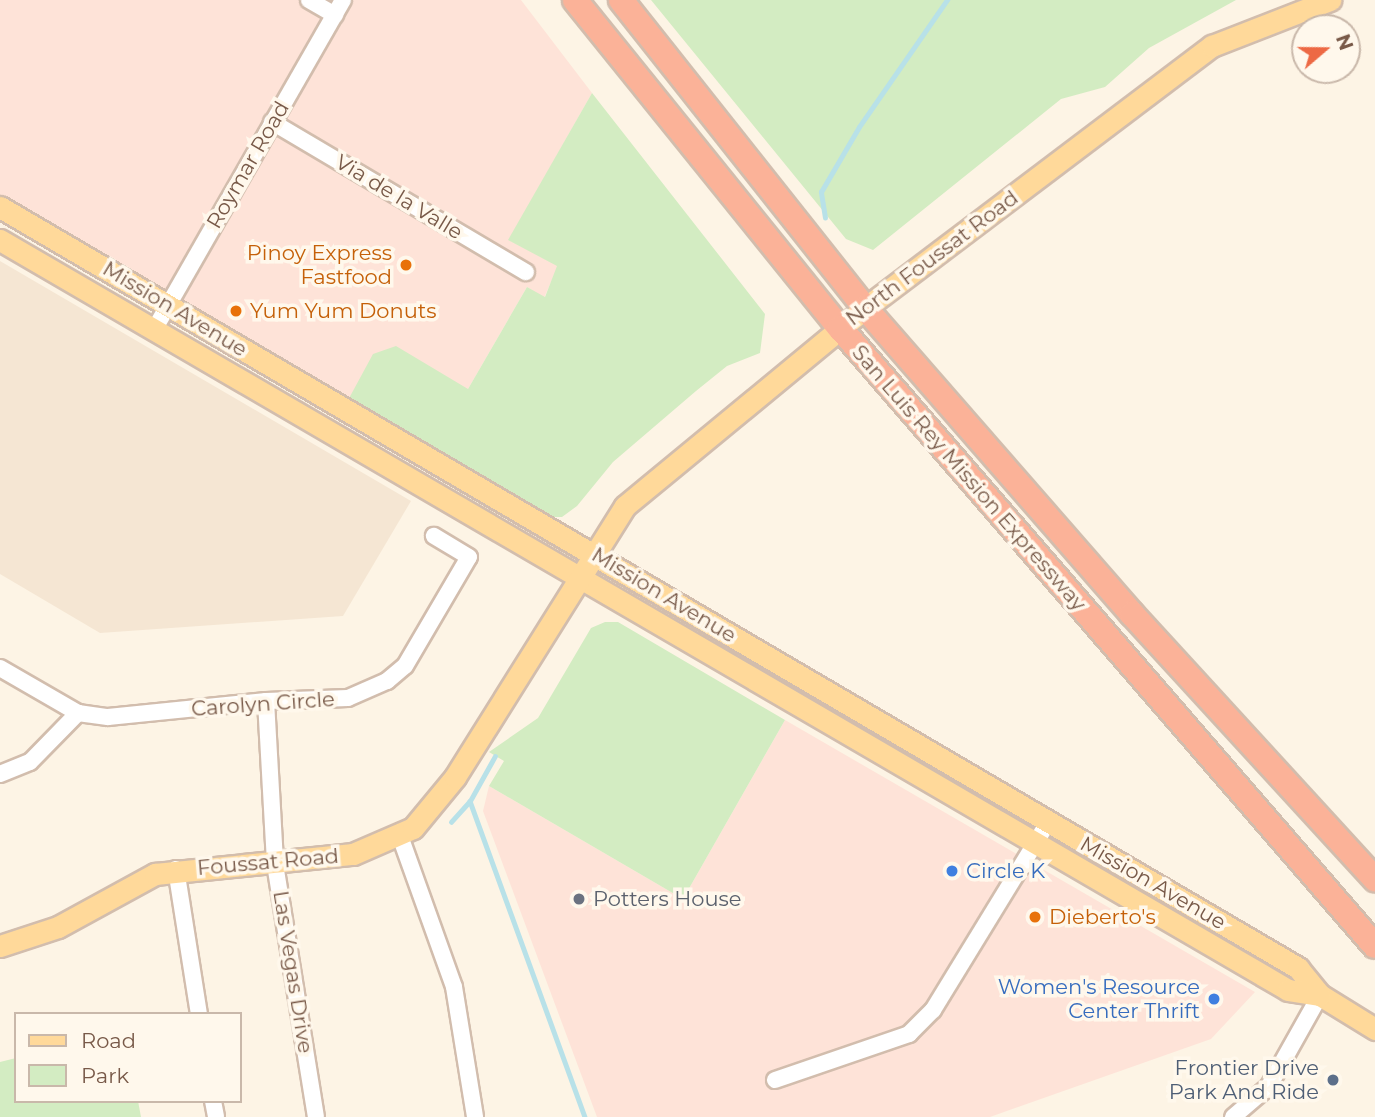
<!DOCTYPE html>
<html>
<head>
<meta charset="utf-8">
<style>
	body { margin:0 }
	#map { position:relative; width:1375px; height:1117px; overflow:hidden; background:#fdf4e5; font-family:Montserrat,sans-serif }
	div>[style] { position:absolute }
	[style*='--x'] { left:calc(var(--x)*1px); top:calc(var(--y)*1px); width:calc(var(--w)*1px); rotate:calc(var(--a)*1deg) }
	.residential>* { inset:0; background:#f5e6d3 }
	.commercial>* { inset:0; background:#fee3d8 }
	.green>* { inset:0; background:#d3ecc2 }
	.stream>* { height:4.5px; margin:-2.25px; padding:0 2.25px; transform-origin:2.25px; border-radius:2.25px; background:#b8e1e8 }
	.roads { filter:drop-shadow(2px 0 #d2bdad) drop-shadow(-2px 0 #d2bdad) drop-shadow(0 2px #d2bdad) drop-shadow(0 -2px #d2bdad) }
	.minor>* { height:16px; margin:-8px; padding:0 8px; transform-origin:8px; border-radius:8px; background:#fff }
	.major>* { height:21px; margin:-10.5px; padding:0 10.5px; transform-origin:10.5px; border-radius:10.5px; background:#ffd99a }
	.highway>* { height:24px; margin:-12px; padding:0 12px; transform-origin:12px; border-radius:12px; background:#fbb298 }
	.dots>* { width:19px; height:19px; translate:-50% -50%; box-sizing:border-box; border:4px solid #fff8ec; border-radius:50% }
	span { translate:-50% -50%; white-space:nowrap; text-align:center; line-height:1.15; -webkit-text-stroke:7px #fff8ec; paint-order:stroke }
	.street-label { font-size:21px; color:#785948 }
	.food-label { font-size:21px; color:#c56008 }
	.right { translate:-100% -50%; text-align:right }
	.left { translate:0 -50%; text-align:left }
	.shop-label { font-size:21px; color:#366cbe }
	.worship-label { font-size:21px; color:#5b616d }
	.service-label { font-size:21px; color:#4e5e75 }
	.legend { position:absolute; left:14px; top:1012px; width:228px; height:91px; box-sizing:border-box; background:#fff8ec; border:2px solid #c9b8aa; margin:0; padding:9px 12px; list-style:none; font-size:21px; color:#785948 }
	.legend li { display:flex; align-items:center; gap:14px; height:35px }
	.legend b { width:35px; border:2px solid #c9b8aa }
	.north { position:absolute; left:1291px; top:14px; width:70px; height:70px; box-sizing:border-box; background:#fff8ec; border:2px solid #c9b8aa; border-radius:50%; rotate:70deg; font-size:19px; font-weight:700; line-height:28px; text-align:center; color:#785948 }
	.north::after { content:''; display:block; margin:auto; width:24px; height:32px; background:#ed6944; clip-path:polygon(50% 0,100% 100%,50% 72%,0 100%) }
</style>
</head>
<body>
<div id="map">
	<div class="residential">
		<i style="clip-path:polygon(0 261px,411px 501px,343px 616px,100px 633px,0 574px)"></i>
	</div>
	<div class="commercial">
		<i style="clip-path:polygon(0 0,521px 0,592px 93px,509px 240px,558px 266px,544px 298px,527px 287px,468px 389px,347px 402px,0 196px)"></i>
		<i style="clip-path:polygon(785px 720px,1255px 992px,1211px 1039px,990px 1117px,597px 1117px,483px 811px,489px 786px,683px 899px)"></i>
	</div>
	<div class="green">
		<i style="clip-path:polygon(651px 0,1236px 0,1149px 48px,1105px 87px,1061px 99px,873px 250px,846px 239px)"></i>
		<i style="clip-path:polygon(592px 93px,765px 314px,760px 353px,727px 366px,696px 391px,613px 462px,577px 506px,562px 517px,547px 517px,347px 402px,373px 354px,396px 346px,468px 389px,527px 287px,545px 297px,557px 266px,508px 240px)"></i>
		<i style="clip-path:polygon(605px 622px,618px 622px,785px 720px,683px 899px,489px 786px,504px 761px,489px 752px,538px 718px,591px 628px)"></i>
		<i style="clip-path:polygon(16px 1058px,16px 1101px,138px 1101px,141px 1117px,0 1117px,0 1062px)"></i>
	</div>
	<div class="stream">
		<i style="--x:825;--y:218;--w:26;--a:-99"></i>
		<i style="--x:821;--y:192;--w:75;--a:-59.7"></i>
		<i style="--x:859;--y:127;--w:155;--a:-55.3"></i>
		<i style="--x:470;--y:801;--w:336;--a:70"></i>
		<i style="--x:451;--y:822;--w:28;--a:-48"></i>
		<i style="--x:470;--y:801;--w:51;--a:-60.9"></i>
	</div>
	<div class="roads">
		<div class="minor">
			<i style="--x:309;--y:0;--w:30;--a:30"></i>
			<i style="--x:272;--y:122;--w:295;--a:30.6"></i>
			<i style="--x:154;--y:330;--w:380;--a:-60.2"></i>
			<i style="--x:0;--y:668;--w:90;--a:30"></i>
			<i style="--x:78;--y:713;--w:30;--a:8"></i>
			<i style="--x:108;--y:717;--w:159;--a:-5.8"></i>
			<i style="--x:266;--y:701;--w:82;--a:-2.1"></i>
			<i style="--x:348;--y:698;--w:43;--a:-23.6"></i>
			<i style="--x:387;--y:681;--w:23;--a:-40"></i>
			<i style="--x:405;--y:666;--w:126;--a:-59.6"></i>
			<i style="--x:469;--y:557;--w:41;--a:-149"></i>
			<i style="--x:266;--y:701;--w:163;--a:86.8"></i>
			<i style="--x:275;--y:864;--w:256;--a:80.8"></i>
			<i style="--x:0;--y:774;--w:32;--a:-22"></i>
			<i style="--x:30;--y:762;--w:69;--a:-45.6"></i>
			<i style="--x:400;--y:836;--w:160;--a:70.3"></i>
			<i style="--x:454;--y:987;--w:132;--a:80.8"></i>
			<i style="--x:176;--y:869;--w:147;--a:81"></i>
			<i style="--x:775;--y:1080;--w:142;--a:-18.9"></i>
			<i style="--x:909;--y:1034;--w:34;--a:-45"></i>
			<i style="--x:933;--y:1010;--w:220;--a:-58.5"></i>
			<i style="--x:213;--y:1101;--w:16;--a:79"></i>
			<i style="--x:1233;--y:1117;--w:48;--a:-40.7"></i>
			<i style="--x:1269;--y:1086;--w:104;--a:-60.7"></i>
		</div>
		<div class="major">
			<i style="--x:0;--y:207;--w:1505;--a:30.38"></i>
			<i style="--x:1298;--y:968;--w:35;--a:51"></i>
			<i style="--x:1320;--y:995;--w:65;--a:31.7"></i>
			<i style="--x:0;--y:240;--w:1490;--a:30.21"></i>
			<i style="--x:1288;--y:990;--w:32;--a:9"></i>
			<i style="--x:0;--y:946;--w:61;--a:-18.1"></i>
			<i style="--x:58;--y:927;--w:111;--a:-28.7"></i>
			<i style="--x:155;--y:874;--w:199;--a:-5.8"></i>
			<i style="--x:353;--y:854;--w:65;--a:-23.4"></i>
			<i style="--x:413;--y:828;--w:66;--a:-50.5"></i>
			<i style="--x:455;--y:777;--w:320;--a:-57.9"></i>
			<i style="--x:625;--y:506;--w:311;--a:-39.5"></i>
			<i style="--x:865;--y:308;--w:435;--a:-37.1"></i>
			<i style="--x:1212;--y:46;--w:127;--a:-21.3"></i>
		</div>
		<div class="highway">
			<i style="--x:575;--y:0;--w:422;--a:51.1"></i>
			<i style="--x:840;--y:328;--w:817;--a:49.12"></i>
			<i style="--x:621;--y:0;--w:393;--a:51.6"></i>
			<i style="--x:865;--y:308;--w:406;--a:48.9"></i>
			<i style="--x:1132;--y:614;--w:360;--a:47.5"></i>
		</div>
	</div>
	<div class="dots">
		<i style="left:406px;top:265px;background:#e8710a"></i>
		<i style="left:236px;top:311px;background:#e8710a"></i>
		<i style="left:952px;top:871px;background:#3f7fe0"></i>
		<i style="left:579px;top:899px;background:#6b7280"></i>
		<i style="left:1035px;top:917px;background:#e8710a"></i>
		<i style="left:1214px;top:999px;background:#3f7fe0"></i>
		<i style="left:1333px;top:1080px;background:#5c6f8a"></i>
	</div>
	<div class="street-label">
		<span style="left:248px;top:165px;rotate:-60deg">Roymar Road</span>
		<span style="left:399px;top:197px;rotate:31deg">Via de la Valle</span>
		<span style="left:932px;top:258px;rotate:-37deg">North Foussat Road</span>
		<span style="left:175px;top:309px;rotate:31deg">Mission Avenue</span>
		<span style="left:969px;top:478px;rotate:49deg">San Luis Rey Mission Expressway</span>
		<span style="left:664px;top:595px;rotate:31deg">Mission Avenue</span>
		<span style="left:263px;top:704px;rotate:-4deg">Carolyn Circle</span>
		<span style="left:268px;top:862px;rotate:-5deg">Foussat Road</span>
		<span style="left:1153px;top:883px;rotate:30deg">Mission Avenue</span>
		<span style="left:293px;top:972px;rotate:81deg">Las Vegas Drive</span>
	</div>
	<div class="food-label">
		<span class="right" style="left:392px;top:265px">Pinoy Express<br>Fastfood</span>
		<span class="left" style="left:250px;top:311px">Yum Yum Donuts</span>
		<span class="left" style="left:1049px;top:917px">Dieberto's</span>
	</div>
	<div class="shop-label">
		<span class="left" style="left:966px;top:871px">Circle K</span>
		<span class="right" style="left:1200px;top:999px">Women's Resource<br>Center Thrift</span>
	</div>
	<div class="worship-label">
		<span class="left" style="left:593px;top:899px">Potters House</span>
	</div>
	<div class="service-label">
		<span class="right" style="left:1319px;top:1080px">Frontier Drive<br>Park And Ride</span>
	</div>
	<ul class="legend">
	<li><b style="height:9px;background:#ffd99a"></b>Road</li>
	<li><b style="height:19px;background:#d3ecc2"></b>Park</li>
	</ul>
	<div class="north">N</div>
</div>
</body>
</html>
